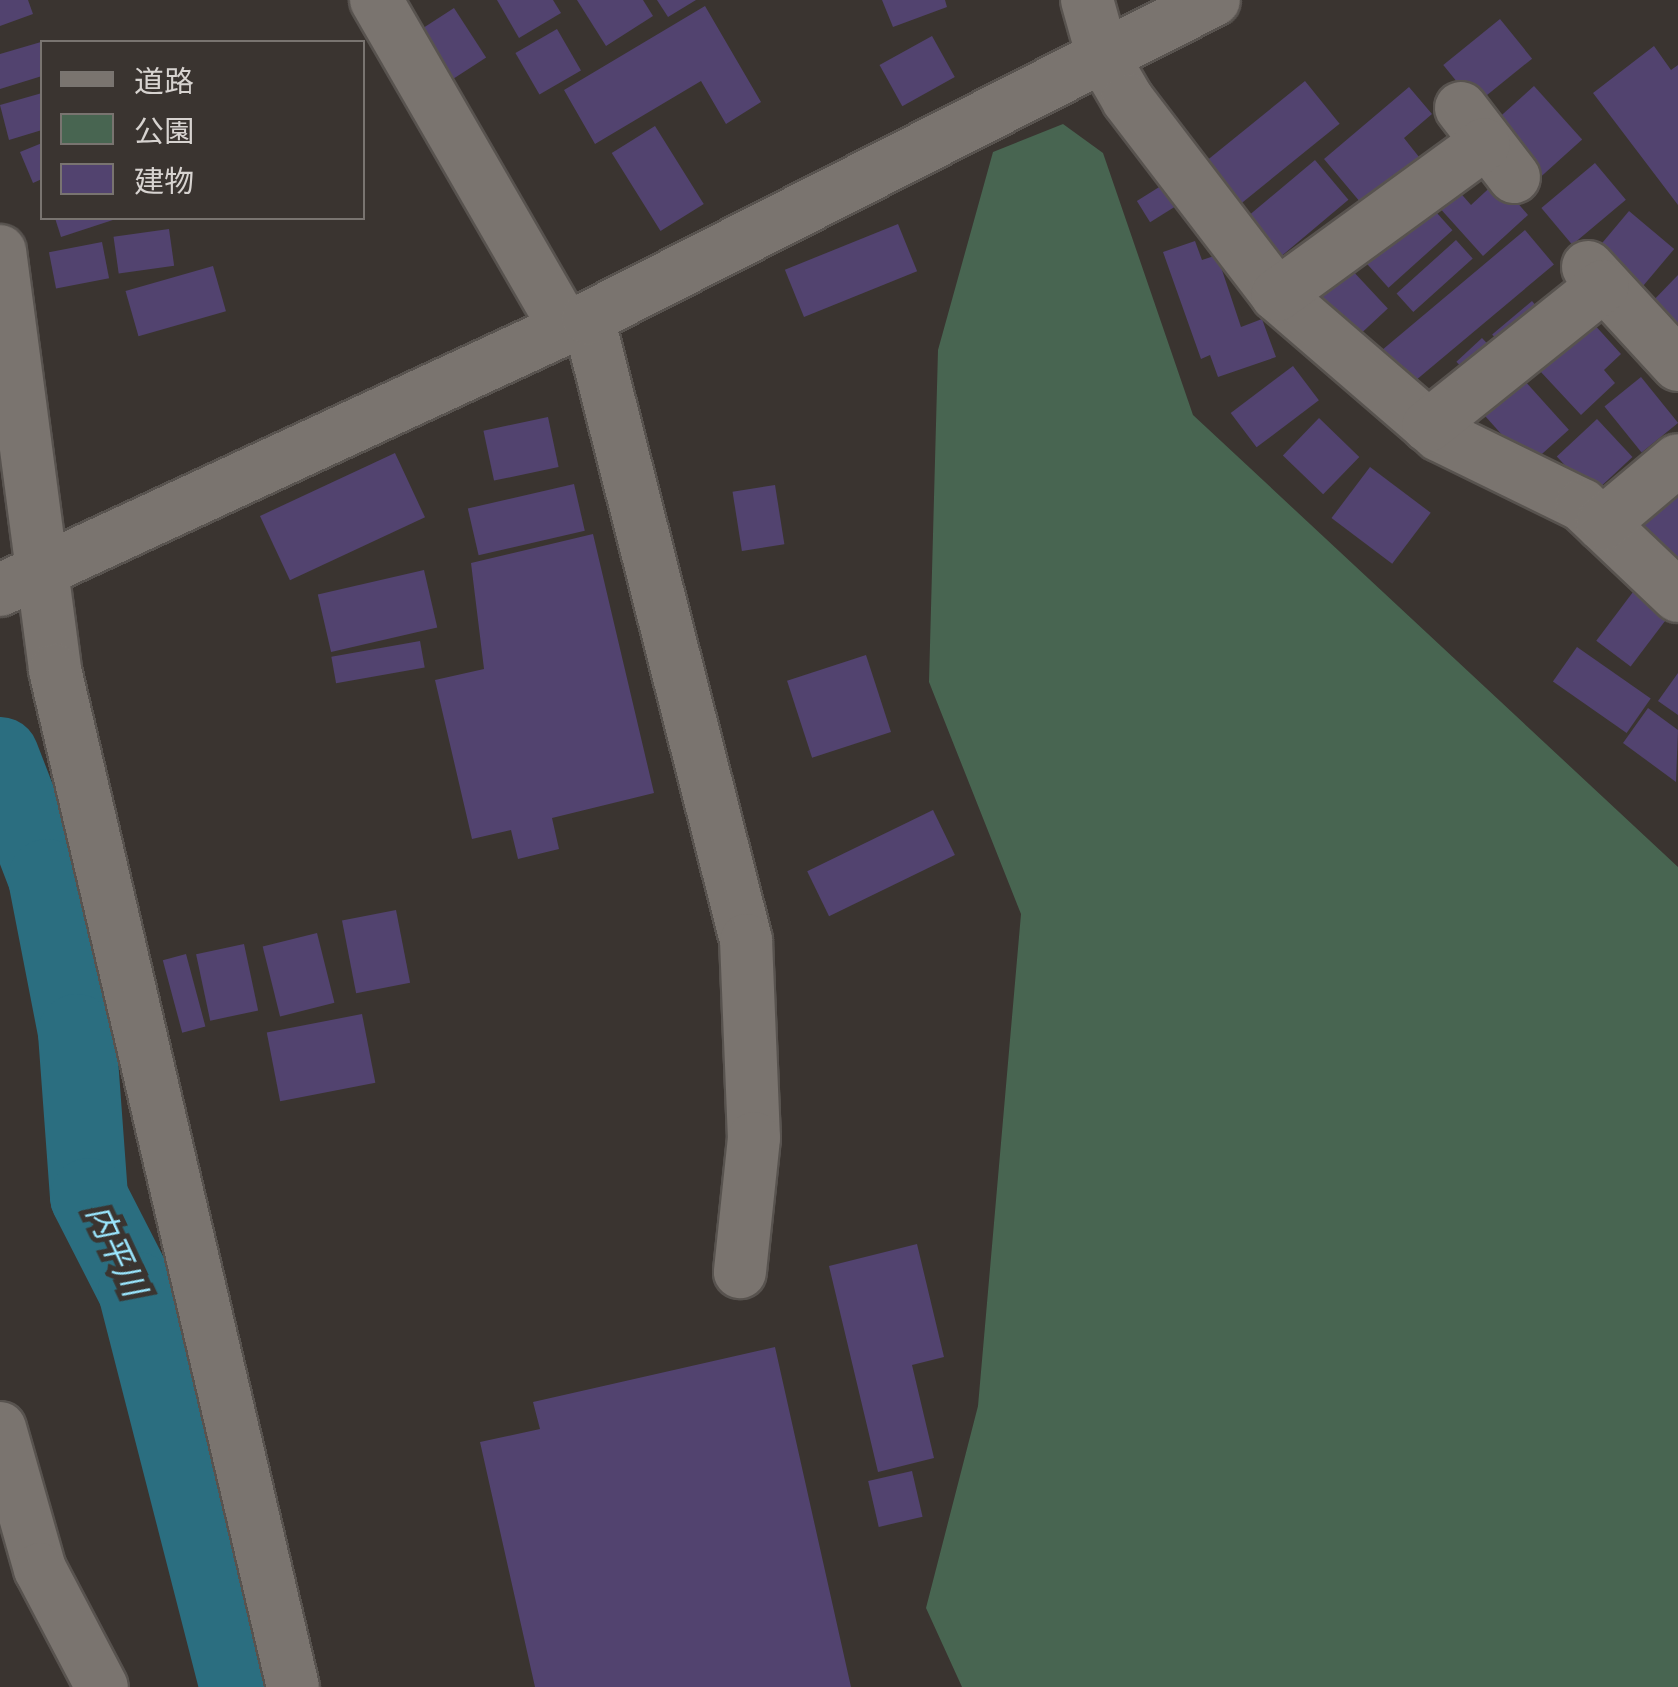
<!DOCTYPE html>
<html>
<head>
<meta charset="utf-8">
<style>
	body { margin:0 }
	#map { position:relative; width:1678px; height:1687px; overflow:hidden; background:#3a3430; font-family:"Alegreya Sans","Noto Sans JP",sans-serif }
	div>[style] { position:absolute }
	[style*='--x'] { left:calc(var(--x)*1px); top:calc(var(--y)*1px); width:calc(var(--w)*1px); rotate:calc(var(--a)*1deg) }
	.green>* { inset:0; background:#486551 }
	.river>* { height:78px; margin:-39px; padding:0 39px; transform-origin:39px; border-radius:39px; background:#2b6e80 }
	.building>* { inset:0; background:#52436f; transform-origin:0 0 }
	.roads { filter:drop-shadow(2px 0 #58534f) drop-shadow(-2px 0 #58534f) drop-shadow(0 2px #58534f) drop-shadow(0 -2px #58534f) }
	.minor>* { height:52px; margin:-26px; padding:0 26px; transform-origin:26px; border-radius:26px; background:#7a746f }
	span { translate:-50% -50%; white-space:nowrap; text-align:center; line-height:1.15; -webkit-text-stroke:10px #3a3430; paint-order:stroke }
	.water-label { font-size:32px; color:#9be7ff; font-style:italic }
	.legend { position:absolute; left:40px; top:40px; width:325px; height:180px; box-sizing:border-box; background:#3a3430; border:2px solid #797470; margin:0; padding:12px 18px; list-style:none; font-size:30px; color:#d7d3d0 }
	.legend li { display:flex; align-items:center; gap:20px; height:50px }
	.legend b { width:50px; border:2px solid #797470 }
</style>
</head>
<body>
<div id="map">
	<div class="green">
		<i style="clip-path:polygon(1063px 124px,1103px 153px,1193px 415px,1678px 867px,1678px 1687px,962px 1687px,926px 1608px,978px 1406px,1021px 914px,929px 682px,938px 350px,993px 152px)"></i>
	</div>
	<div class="river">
		<i style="--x:0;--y:756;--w:131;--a:68.9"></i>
		<i style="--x:47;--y:878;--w:158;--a:79"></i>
		<i style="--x:77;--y:1033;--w:164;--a:85.8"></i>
		<i style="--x:89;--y:1197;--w:106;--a:62.9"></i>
		<i style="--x:137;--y:1291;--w:409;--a:75.6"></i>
	</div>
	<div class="building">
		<i style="clip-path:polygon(0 0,28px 0,33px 14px,0 26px)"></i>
		<i style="clip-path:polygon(497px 0,553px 0,561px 13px,519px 38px)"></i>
		<i style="clip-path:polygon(577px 0,643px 0,653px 16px,606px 46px)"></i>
		<i style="clip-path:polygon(657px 0,696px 0,668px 17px)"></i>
		<i style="clip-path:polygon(882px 0,945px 0,947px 7px,893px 27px)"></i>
		<i style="clip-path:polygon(705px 6px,761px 102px,726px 124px,701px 81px,595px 144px,564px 90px)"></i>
		<i style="left:454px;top:8px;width:59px;height:46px;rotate:57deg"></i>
		<i style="left:1500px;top:19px;width:51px;height:73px;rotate:51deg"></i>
		<i style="left:557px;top:29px;width:48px;height:48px;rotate:60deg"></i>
		<i style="left:932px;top:36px;width:47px;height:60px;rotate:61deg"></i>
		<i style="clip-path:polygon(41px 42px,42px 76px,0 89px,0 54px)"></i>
		<i style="clip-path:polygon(1654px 46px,1671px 70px,1678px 65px,1678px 205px,1593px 93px)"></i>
		<i style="left:1305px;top:81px;width:55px;height:141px;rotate:51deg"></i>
		<i style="left:1534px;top:86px;width:72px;height:62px;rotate:48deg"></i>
		<i style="clip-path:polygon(1409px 87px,1432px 114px,1404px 138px,1423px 162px,1366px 209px,1324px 159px)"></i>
		<i style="clip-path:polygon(42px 93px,42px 130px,9px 140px,0 105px)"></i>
		<i style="left:655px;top:126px;width:92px;height:51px;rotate:58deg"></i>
		<i style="clip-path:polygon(42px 143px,42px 179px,33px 183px,20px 152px)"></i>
		<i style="left:1315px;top:160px;width:52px;height:95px;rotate:50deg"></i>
		<i style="left:1595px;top:163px;width:48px;height:70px;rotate:50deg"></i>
		<i style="clip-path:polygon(1498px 180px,1528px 215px,1483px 256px,1437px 205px,1456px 188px,1471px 205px)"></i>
		<i style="left:1164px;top:184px;width:25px;height:32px;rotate:58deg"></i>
		<i style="left:1427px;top:202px;width:38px;height:86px;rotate:48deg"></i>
		<i style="left:1629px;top:211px;width:59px;height:59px;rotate:40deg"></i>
		<i style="clip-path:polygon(55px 218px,119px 218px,61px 237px)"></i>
		<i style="left:898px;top:224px;width:51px;height:122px;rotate:68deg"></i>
		<i style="left:169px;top:229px;width:37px;height:56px;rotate:82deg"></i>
		<i style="left:1525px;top:230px;width:45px;height:197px;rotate:50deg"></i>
		<i style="left:1456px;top:240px;width:25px;height:80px;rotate:48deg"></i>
		<i style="clip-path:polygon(1195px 241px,1202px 260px,1217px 255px,1241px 327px,1262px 319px,1276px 357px,1218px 377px,1210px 355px,1201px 359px,1163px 252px)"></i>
		<i style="left:102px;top:242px;width:37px;height:54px;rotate:79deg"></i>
		<i style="left:213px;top:266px;width:47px;height:91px;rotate:74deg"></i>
		<i style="left:1351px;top:269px;width:54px;height:54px;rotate:47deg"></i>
		<i style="clip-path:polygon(1678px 275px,1678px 337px,1647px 307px)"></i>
		<i style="left:1532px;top:301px;width:25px;height:52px;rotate:50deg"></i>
		<i style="clip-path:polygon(1592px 322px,1621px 354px,1604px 370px,1615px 383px,1581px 415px,1540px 371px)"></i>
		<i style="left:1482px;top:338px;width:23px;height:35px;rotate:47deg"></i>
		<i style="left:1293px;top:366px;width:43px;height:78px;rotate:53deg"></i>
		<i style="left:1641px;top:377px;width:59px;height:47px;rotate:51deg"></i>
		<i style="left:1524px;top:380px;width:67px;height:53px;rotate:48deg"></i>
		<i style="left:548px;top:417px;width:51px;height:66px;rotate:78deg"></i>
		<i style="left:1319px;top:418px;width:56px;height:52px;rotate:44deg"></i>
		<i style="left:1597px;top:419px;width:52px;height:55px;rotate:47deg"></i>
		<i style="left:395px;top:453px;width:71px;height:149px;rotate:65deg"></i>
		<i style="left:1370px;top:467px;width:76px;height:64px;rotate:37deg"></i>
		<i style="left:574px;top:484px;width:48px;height:109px;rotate:77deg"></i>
		<i style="left:775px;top:485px;width:60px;height:43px;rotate:81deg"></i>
		<i style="clip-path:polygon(1678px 493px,1678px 569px,1633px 524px)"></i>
		<i style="clip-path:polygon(593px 534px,654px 793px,552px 818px,559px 849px,518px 859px,511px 830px,472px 839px,435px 680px,484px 669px,471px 563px)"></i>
		<i style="left:424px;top:570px;width:59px;height:109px;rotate:77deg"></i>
		<i style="left:1636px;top:588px;width:43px;height:66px;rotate:37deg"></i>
		<i style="left:420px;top:641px;width:27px;height:90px;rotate:80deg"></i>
		<i style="left:1577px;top:647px;width:90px;height:42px;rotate:35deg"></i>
		<i style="left:866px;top:655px;width:81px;height:83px;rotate:72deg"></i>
		<i style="clip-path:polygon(1678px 673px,1678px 715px,1658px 701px)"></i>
		<i style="clip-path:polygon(1648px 708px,1678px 730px,1676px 782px,1623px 743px)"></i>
		<i style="left:933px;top:810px;width:50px;height:140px;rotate:64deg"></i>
		<i style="left:396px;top:910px;width:74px;height:55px;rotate:79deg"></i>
		<i style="left:317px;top:933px;width:72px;height:56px;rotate:76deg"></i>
		<i style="left:244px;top:944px;width:68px;height:49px;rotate:78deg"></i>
		<i style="left:186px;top:954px;width:75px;height:24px;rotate:75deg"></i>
		<i style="left:362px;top:1014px;width:70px;height:97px;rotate:79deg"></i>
		<i style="clip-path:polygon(917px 1244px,944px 1357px,912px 1365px,934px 1458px,878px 1472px,829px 1266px)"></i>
		<i style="clip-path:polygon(775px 1347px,851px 1687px,535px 1687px,480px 1442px,540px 1429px,533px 1402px)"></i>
		<i style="left:912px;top:1471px;width:47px;height:45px;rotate:77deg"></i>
	</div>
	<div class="roads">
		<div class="minor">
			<i style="--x:376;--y:0;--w:379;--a:60"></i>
			<i style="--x:1087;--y:0;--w:59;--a:74.3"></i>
			<i style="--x:1103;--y:57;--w:50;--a:59.8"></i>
			<i style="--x:1128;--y:100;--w:245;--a:52.6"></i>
			<i style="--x:1277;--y:295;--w:214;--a:40.8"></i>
			<i style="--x:1439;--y:435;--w:159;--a:26.1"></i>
			<i style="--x:1582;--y:505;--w:132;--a:43.5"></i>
			<i style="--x:1461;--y:108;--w:87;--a:52.5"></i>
			<i style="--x:0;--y:251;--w:423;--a:82.5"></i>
			<i style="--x:55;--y:670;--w:1044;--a:76.83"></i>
			<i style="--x:1588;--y:267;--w:133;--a:47.4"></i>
			<i style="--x:1277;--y:295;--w:256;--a:-36.1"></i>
			<i style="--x:588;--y:318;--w:642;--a:75.75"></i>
			<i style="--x:746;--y:940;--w:198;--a:87.7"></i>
			<i style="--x:754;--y:1138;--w:135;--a:96"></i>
			<i style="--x:1428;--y:426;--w:224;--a:-38.7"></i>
			<i style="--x:1602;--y:524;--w:99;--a:-40.1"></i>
			<i style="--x:0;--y:590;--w:648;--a:-24.82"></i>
			<i style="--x:588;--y:318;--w:702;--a:-26.93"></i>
			<i style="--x:0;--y:1428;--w:147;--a:74.2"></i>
			<i style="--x:40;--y:1569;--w:133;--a:62.3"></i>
		</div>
	</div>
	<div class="water-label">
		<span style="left:115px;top:1251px;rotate:65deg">内平川</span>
	</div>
	<ul class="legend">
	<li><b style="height:12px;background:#7a746f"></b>道路</li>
	<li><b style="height:28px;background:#486551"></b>公園</li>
	<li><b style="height:28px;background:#52436f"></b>建物</li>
	</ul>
</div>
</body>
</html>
